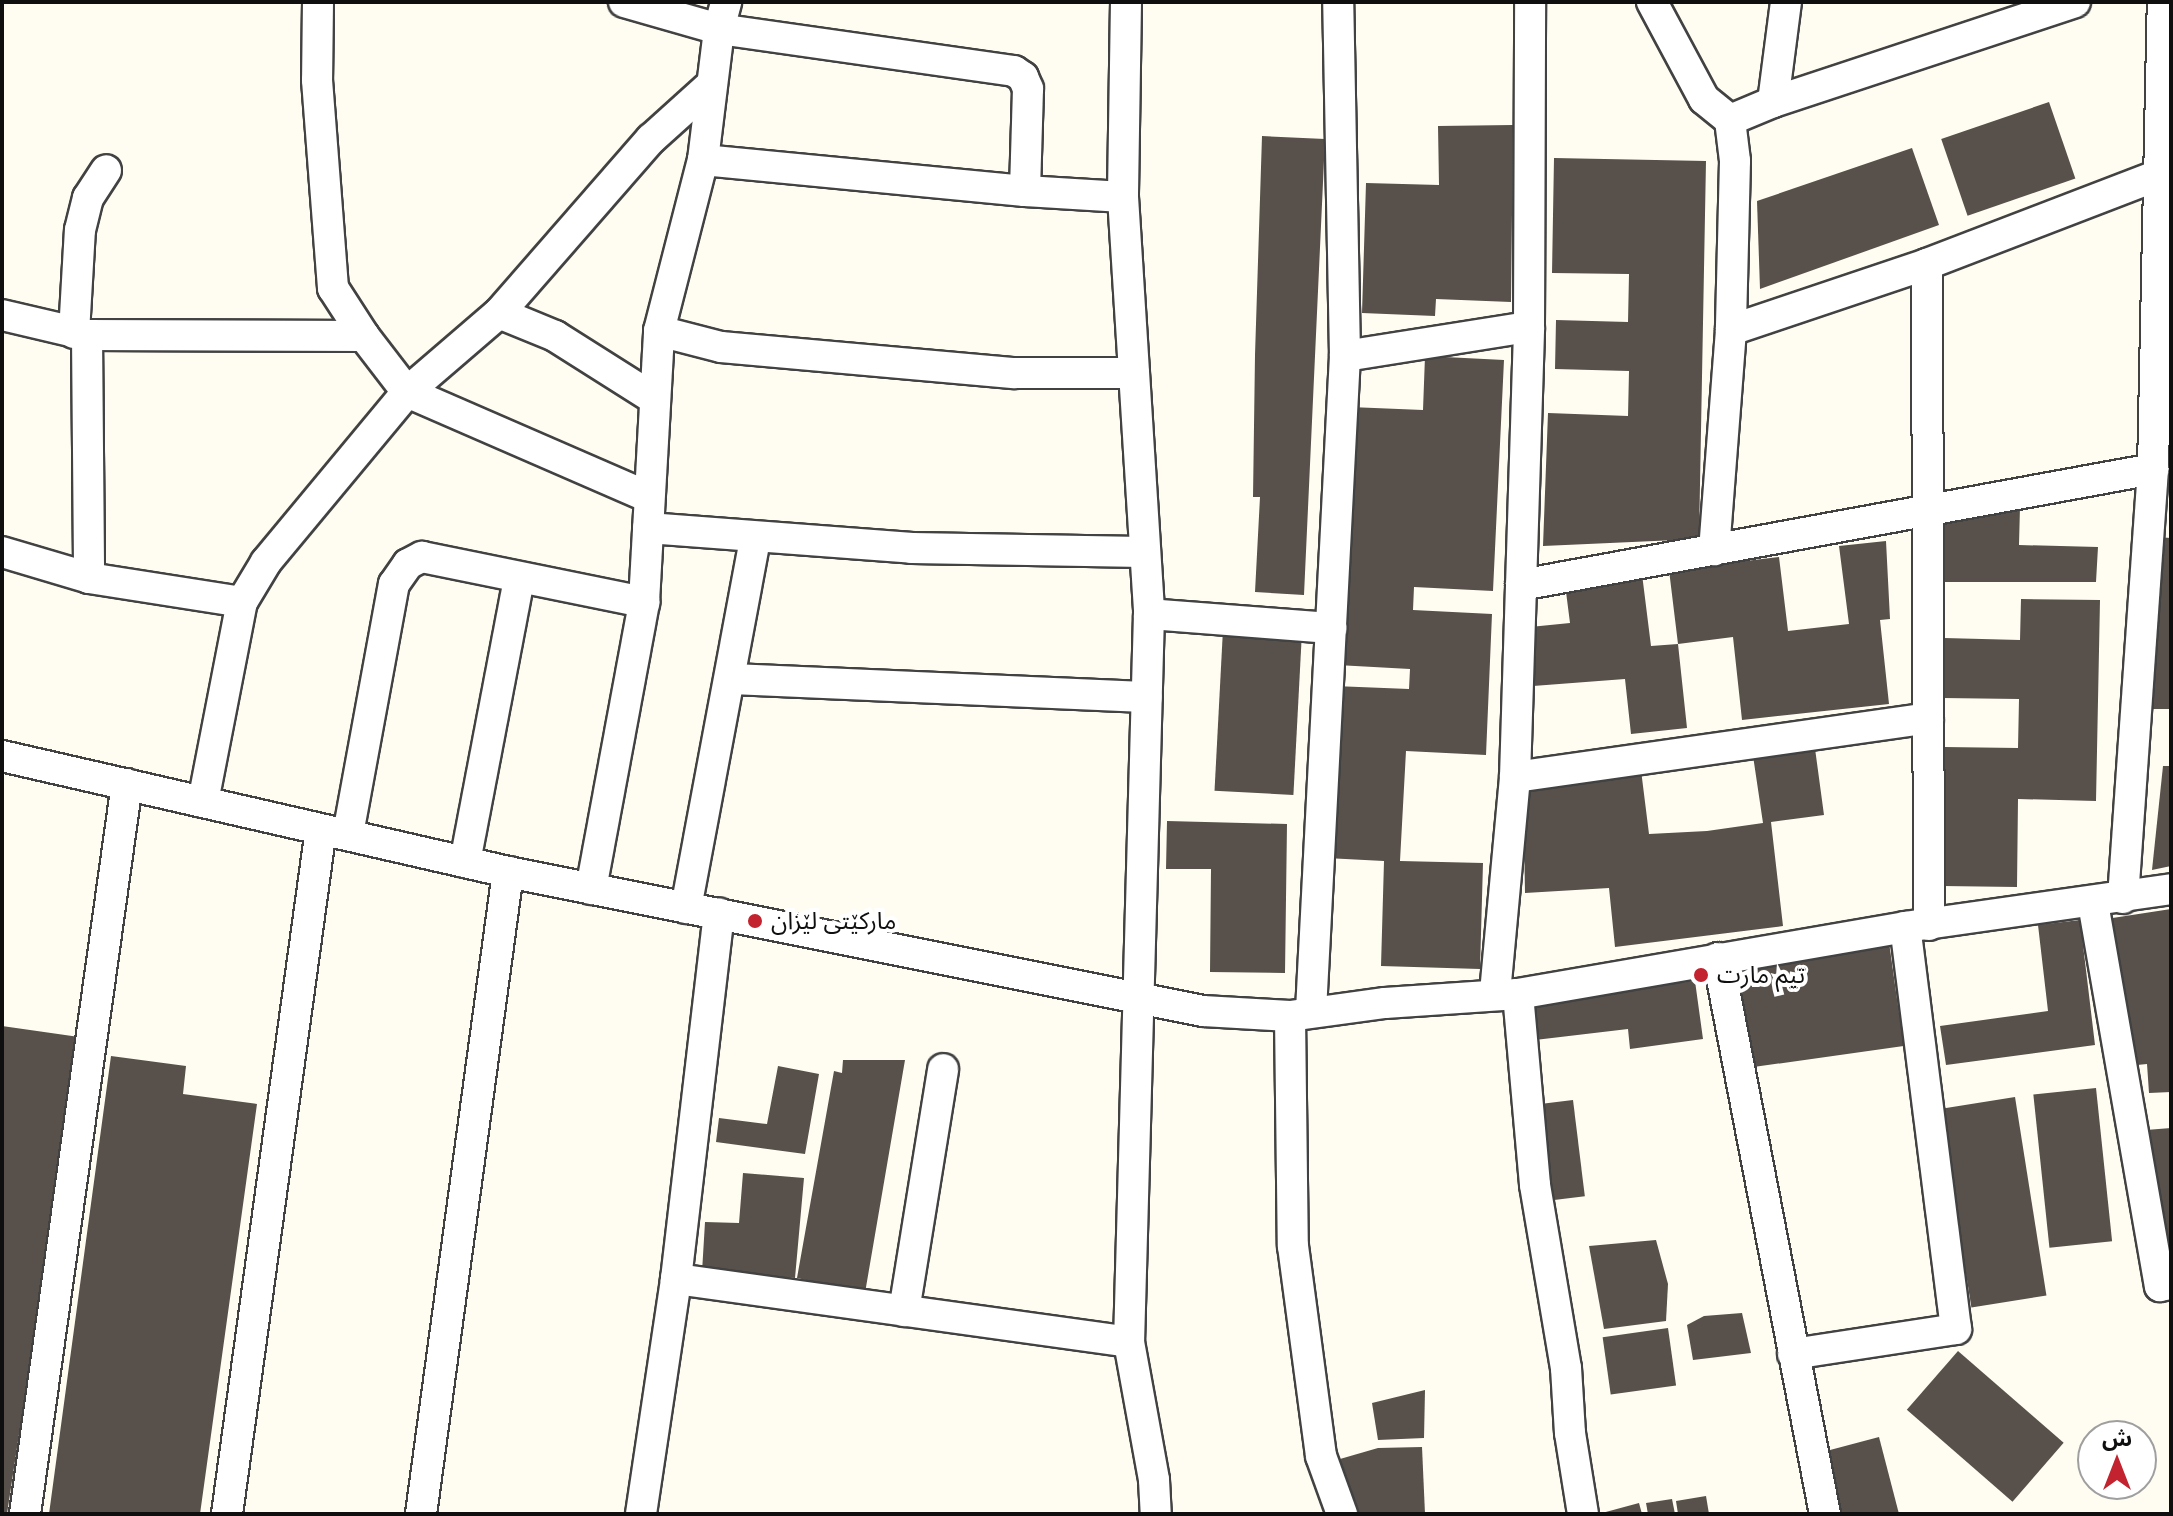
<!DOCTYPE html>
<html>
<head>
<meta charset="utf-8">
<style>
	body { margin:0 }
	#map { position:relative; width:2173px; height:1516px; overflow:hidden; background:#fffcf2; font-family:Lora,"Noto Sans Arabic",serif }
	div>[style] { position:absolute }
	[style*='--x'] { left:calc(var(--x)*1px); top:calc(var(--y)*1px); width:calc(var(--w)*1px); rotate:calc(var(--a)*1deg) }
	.building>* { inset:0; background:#58504b; transform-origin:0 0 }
	.roads { filter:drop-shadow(2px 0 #424242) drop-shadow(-2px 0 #424242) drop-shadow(0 2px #424242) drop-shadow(0 -2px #424242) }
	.minor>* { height:30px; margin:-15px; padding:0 15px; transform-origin:15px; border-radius:15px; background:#fff }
	.dots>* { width:22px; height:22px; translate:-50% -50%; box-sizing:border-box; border:4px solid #fff; border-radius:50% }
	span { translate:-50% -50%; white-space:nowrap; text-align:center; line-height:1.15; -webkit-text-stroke:8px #fff; paint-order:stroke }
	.poi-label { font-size:24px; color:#0f0f0f }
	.left { translate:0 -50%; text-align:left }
	.frame { position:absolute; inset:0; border:4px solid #0f0f0f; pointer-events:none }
	.north { position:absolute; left:2077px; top:1420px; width:80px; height:80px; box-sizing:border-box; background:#fff; border:2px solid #9f9f9f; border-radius:50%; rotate:0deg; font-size:22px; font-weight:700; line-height:32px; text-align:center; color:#0f0f0f }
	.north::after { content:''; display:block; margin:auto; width:28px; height:36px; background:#c3232e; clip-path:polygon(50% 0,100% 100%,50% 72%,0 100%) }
</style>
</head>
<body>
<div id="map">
	<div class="building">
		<i style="left:2049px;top:102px;width:81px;height:114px;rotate:71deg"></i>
		<i style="clip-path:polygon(1513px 125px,1511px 302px,1436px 299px,1435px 316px,1362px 313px,1366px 183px,1439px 185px,1438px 126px)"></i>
		<i style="clip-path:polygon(1262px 136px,1325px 139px,1304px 595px,1255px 592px,1260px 497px,1253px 497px,1255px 355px)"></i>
		<i style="clip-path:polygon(1912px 148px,1939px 225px,1760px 289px,1757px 201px)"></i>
		<i style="clip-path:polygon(1554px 158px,1706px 161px,1699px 539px,1543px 546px,1548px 413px,1628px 416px,1629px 371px,1555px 369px,1556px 320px,1628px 322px,1629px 274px,1552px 273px)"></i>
		<i style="clip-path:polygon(1425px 356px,1504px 360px,1493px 591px,1414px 587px,1413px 610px,1492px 614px,1486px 755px,1406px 751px,1400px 861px,1483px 863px,1480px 969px,1381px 966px,1384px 861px,1326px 858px,1334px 686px,1409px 689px,1410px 669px,1337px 665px,1350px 407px,1423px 410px)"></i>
		<i style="left:2160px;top:423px;width:11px;height:57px"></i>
		<i style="clip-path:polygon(2020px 507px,2019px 545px,2098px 547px,2096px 582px,1942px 582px,1944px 521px)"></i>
		<i style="clip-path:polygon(2156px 537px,2171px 538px,2171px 709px,2151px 709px)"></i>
		<i style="clip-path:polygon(1886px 541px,1890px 619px,1880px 620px,1889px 704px,1742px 720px,1733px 637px,1678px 644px,1687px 728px,1631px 734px,1625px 679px,1533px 686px,1530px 627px,1570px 623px,1565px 584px,1642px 574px,1651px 646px,1678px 644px,1669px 570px,1779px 557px,1788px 631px,1849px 624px,1839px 546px)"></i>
		<i style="clip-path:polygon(2021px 599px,2100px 600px,2096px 801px,2018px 799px,2017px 887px,1943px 886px,1944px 747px,2018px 748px,2019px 699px,1943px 698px,1944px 638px,2020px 640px)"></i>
		<i style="left:1223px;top:629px;width:79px;height:162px;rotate:3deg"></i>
		<i style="clip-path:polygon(1814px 741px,1824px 815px,1771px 822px,1783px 926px,1615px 947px,1609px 888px,1525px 893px,1523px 778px,1641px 770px,1649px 834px,1707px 831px,1763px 823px,1752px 749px)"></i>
		<i style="clip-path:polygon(2163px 766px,2171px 766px,2171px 866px,2152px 870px)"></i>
		<i style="clip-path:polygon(1167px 821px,1287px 824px,1285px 973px,1210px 972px,1211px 869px,1166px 869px)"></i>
		<i style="clip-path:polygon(2171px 909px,2171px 1092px,2149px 1093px,2147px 1064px,2127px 1066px,2106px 919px)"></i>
		<i style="clip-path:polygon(2080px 920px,2095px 1045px,1946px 1065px,1940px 1026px,2048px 1011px,2038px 925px)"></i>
		<i style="left:1889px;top:942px;width:105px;height:157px;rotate:82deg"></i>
		<i style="clip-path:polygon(1695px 981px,1703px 1039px,1630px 1049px,1628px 1029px,1535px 1040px,1530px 1001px)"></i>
		<i style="clip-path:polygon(2px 1026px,79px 1037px,7px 1514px,2px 1514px)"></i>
		<i style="clip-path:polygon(111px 1056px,186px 1066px,183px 1094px,257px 1104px,200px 1514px,49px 1514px)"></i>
		<i style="clip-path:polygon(843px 1060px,905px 1060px,865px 1293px,797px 1278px,834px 1071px,842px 1073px)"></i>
		<i style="clip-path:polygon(778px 1066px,819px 1074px,805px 1154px,716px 1142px,719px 1118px,767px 1124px)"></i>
		<i style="left:2096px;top:1088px;width:154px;height:63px;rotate:84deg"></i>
		<i style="left:2015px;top:1097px;width:201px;height:76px;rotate:81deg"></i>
		<i style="left:1573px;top:1100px;width:97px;height:35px;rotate:83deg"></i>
		<i style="clip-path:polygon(2171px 1128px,2171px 1264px,2146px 1130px)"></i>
		<i style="clip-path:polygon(743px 1173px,804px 1178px,795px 1278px,702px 1272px,705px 1222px,739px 1223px)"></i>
		<i style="clip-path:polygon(1656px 1240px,1668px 1284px,1666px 1321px,1604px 1329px,1589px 1246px)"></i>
		<i style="clip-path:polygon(1742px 1313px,1751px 1353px,1693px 1360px,1687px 1325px,1704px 1316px)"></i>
		<i style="left:1668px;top:1328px;width:58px;height:66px;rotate:82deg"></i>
		<i style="left:1958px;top:1351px;width:140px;height:78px;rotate:41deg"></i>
		<i style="clip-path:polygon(1425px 1390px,1424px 1438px,1378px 1440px,1372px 1403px)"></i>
		<i style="clip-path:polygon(1879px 1437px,1899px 1514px,1830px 1514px,1815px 1454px)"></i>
		<i style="clip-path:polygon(1422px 1447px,1425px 1514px,1354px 1514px,1340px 1459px,1378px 1448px)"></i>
		<i style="clip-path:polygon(1706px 1496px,1709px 1514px,1678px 1514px,1676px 1501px)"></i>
		<i style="clip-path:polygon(1672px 1499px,1675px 1514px,1648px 1514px,1646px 1503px)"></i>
		<i style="clip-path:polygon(1639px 1503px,1642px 1514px,1602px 1514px,1602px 1513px)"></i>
	</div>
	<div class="roads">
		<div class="minor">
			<i style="--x:318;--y:2;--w:78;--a:90.7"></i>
			<i style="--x:317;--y:80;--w:209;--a:85.6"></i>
			<i style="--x:333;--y:288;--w:57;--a:57.1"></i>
			<i style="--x:364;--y:336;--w:71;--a:52.5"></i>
			<i style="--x:407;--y:392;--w:264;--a:23.5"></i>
			<i style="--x:624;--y:2;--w:99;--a:15.9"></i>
			<i style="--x:719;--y:29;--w:298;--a:8.1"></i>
			<i style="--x:1014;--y:71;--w:11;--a:34"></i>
			<i style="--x:1023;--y:77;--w:13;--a:67"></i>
			<i style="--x:1028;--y:89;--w:102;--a:91.7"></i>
			<i style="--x:1126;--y:2;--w:195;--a:90.9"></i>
			<i style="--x:1123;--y:197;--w:418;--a:86.4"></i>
			<i style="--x:1149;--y:614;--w:728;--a:91.57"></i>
			<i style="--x:1129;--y:1342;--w:140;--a:79.7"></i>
			<i style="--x:1154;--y:1480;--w:34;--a:87"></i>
			<i style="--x:1652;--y:2;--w:110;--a:61.8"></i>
			<i style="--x:1704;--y:99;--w:33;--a:39"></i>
			<i style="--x:1730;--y:120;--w:41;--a:83"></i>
			<i style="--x:1735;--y:161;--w:169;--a:91.4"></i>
			<i style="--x:1731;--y:330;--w:221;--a:94.4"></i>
			<i style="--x:1773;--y:102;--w:101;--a:-82.6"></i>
			<i style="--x:1730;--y:120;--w:47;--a:-22.7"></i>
			<i style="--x:1773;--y:102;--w:318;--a:-18.3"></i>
			<i style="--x:703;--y:160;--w:323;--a:5.5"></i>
			<i style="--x:1025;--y:191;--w:98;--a:3.5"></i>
			<i style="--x:1927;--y:264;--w:661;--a:89.83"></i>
			<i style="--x:499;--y:313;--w:61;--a:22.3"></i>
			<i style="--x:555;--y:336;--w:116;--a:32.3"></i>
			<i style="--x:2;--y:315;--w:87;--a:13.2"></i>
			<i style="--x:87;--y:335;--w:277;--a:0.2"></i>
			<i style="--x:1731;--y:330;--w:207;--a:-18.6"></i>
			<i style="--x:1927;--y:264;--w:252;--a:-21"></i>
			<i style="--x:659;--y:331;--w:64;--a:14.5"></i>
			<i style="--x:721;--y:347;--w:295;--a:5.1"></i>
			<i style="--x:1015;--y:373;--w:119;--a:0"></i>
			<i style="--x:74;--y:333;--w:103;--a:-86.7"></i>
			<i style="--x:80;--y:230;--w:33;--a:-76"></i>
			<i style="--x:88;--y:198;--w:33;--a:-57"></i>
			<i style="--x:87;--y:335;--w:243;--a:89.5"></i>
			<i style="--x:1345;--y:356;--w:186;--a:-9"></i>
			<i style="--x:648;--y:528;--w:265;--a:4.3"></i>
			<i style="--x:912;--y:548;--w:232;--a:1"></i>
			<i style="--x:2;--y:552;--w:91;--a:16.6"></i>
			<i style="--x:89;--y:578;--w:155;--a:8.9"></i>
			<i style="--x:1521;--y:585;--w:643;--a:-10.4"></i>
			<i style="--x:1149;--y:614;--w:183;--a:4.4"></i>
			<i style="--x:730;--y:679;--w:417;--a:2.5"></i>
			<i style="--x:2;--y:756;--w:519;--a:12.91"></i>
			<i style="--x:508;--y:872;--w:709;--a:11.31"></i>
			<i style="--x:1203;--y:1011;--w:87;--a:3.3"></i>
			<i style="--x:1290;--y:1016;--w:96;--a:-7.8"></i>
			<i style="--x:1385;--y:1003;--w:133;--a:-3.9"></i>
			<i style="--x:1518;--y:994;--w:393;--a:-9.8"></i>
			<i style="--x:1905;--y:927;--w:269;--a:-8.1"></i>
			<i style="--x:1515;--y:777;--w:417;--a:-8.1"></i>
			<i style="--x:203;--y:802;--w:204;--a:-79"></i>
			<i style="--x:242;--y:602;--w:47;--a:-59"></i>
			<i style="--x:266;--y:562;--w:221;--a:-50.3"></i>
			<i style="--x:407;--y:392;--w:121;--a:-40.7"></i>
			<i style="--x:499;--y:313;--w:231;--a:-48.9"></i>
			<i style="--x:651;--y:139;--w:81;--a:-42"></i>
			<i style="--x:348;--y:834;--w:254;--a:-79.6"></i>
			<i style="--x:394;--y:584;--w:24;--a:-55"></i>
			<i style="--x:408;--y:564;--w:16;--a:-27"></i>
			<i style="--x:422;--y:557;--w:227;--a:11.5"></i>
			<i style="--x:465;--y:862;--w:288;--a:-79.2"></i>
			<i style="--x:591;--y:889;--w:292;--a:-79.5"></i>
			<i style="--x:644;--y:602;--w:271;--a:-86.8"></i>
			<i style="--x:659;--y:331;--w:177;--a:-75.6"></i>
			<i style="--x:703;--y:160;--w:132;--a:-83"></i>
			<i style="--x:719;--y:29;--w:28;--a:-75"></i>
			<i style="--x:2123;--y:898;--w:430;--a:-86"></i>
			<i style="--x:2153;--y:469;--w:467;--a:-88.8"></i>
			<i style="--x:2093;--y:903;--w:389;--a:80.1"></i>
			<i style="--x:2160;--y:1286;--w:11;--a:-10"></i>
			<i style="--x:686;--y:908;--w:376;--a:-79.4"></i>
			<i style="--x:1718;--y:958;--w:566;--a:79.11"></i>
			<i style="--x:1495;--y:993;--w:217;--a:-84.7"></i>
			<i style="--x:1515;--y:777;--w:450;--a:-88.2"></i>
			<i style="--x:1529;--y:327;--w:325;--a:-89.8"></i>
			<i style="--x:1518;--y:994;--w:192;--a:84.9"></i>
			<i style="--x:1535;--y:1185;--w:186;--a:80.4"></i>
			<i style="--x:1566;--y:1368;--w:65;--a:86.5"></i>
			<i style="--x:1570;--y:1433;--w:82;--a:80.9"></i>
			<i style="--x:1311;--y:1011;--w:656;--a:-87.03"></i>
			<i style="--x:1345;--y:356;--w:354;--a:-91.1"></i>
			<i style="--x:1290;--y:1016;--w:230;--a:89.3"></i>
			<i style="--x:1293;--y:1246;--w:212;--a:82.4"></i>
			<i style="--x:1321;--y:1456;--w:62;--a:70.1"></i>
			<i style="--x:676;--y:1279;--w:457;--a:7.9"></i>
			<i style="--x:904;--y:1311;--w:245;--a:-80.8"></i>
			<i style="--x:1793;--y:1354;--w:165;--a:-8.7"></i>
			<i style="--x:1956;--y:1329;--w:405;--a:-97.2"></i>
			<i style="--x:25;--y:1514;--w:737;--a:-82.05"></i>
			<i style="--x:227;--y:1514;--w:691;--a:-82.19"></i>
			<i style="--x:421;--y:1514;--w:648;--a:-82.28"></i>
			<i style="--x:641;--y:1514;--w:238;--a:-81.5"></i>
			<i style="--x:676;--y:1279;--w:368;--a:-83.3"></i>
		</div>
	</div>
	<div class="dots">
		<i style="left:755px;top:921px;background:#c3232e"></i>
		<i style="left:1701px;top:975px;background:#c3232e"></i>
	</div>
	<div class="poi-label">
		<span class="left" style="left:771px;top:921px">مارکێتی لێزان</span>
		<span class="left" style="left:1717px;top:975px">تيم مارت</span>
	</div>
	<div class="frame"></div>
	<div class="north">ش</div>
</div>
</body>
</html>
